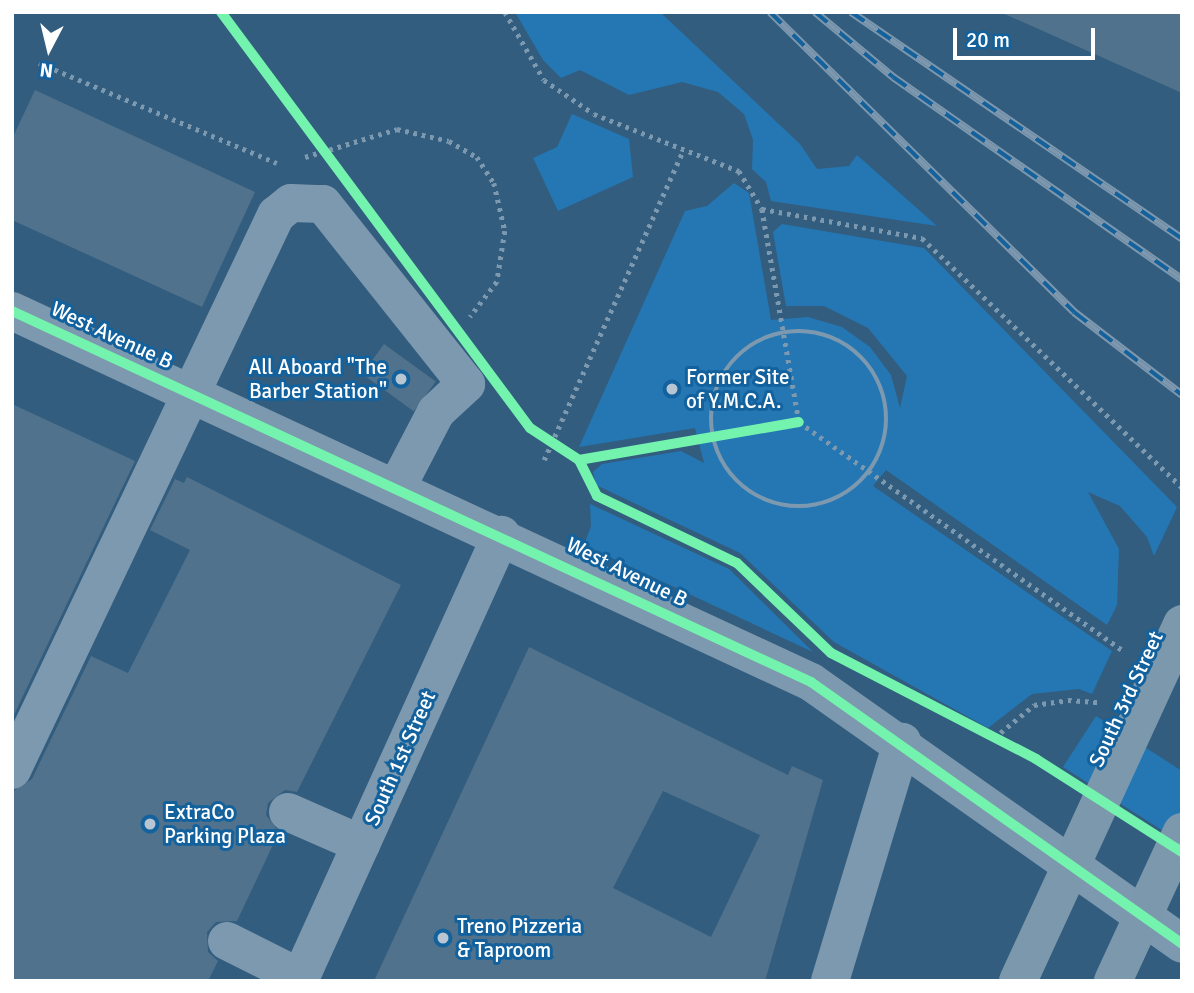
<!DOCTYPE html>
<html>
<head>
<meta charset="utf-8">
<style>
	body { margin:0 }
	#map { position:relative; width:1194px; height:993px; overflow:hidden; background:#325d7e; font-family:Signika,sans-serif }
	div>[style] { position:absolute }
	[style*='--x'] { left:calc(var(--x)*1px); top:calc(var(--y)*1px); width:calc(var(--w)*1px); rotate:calc(var(--a)*1deg) }
	.green>* { inset:0; background:#2477b3 }
	.building>* { inset:0; background:#50728c; transform-origin:0 0 }
	.path>* { height:4.5px; margin-top:-2.25px; transform-origin:0; background:repeating-linear-gradient(90deg,#7d99af 0 3.5px,transparent 0 8.5px) }
	.path>.ring { margin:-2.25px; padding:0; box-sizing:content-box; background:none; border:4.5px solid #7d99af; border-radius:50% }
	.minor>* { height:38px; margin:-19px; padding:0 19px; transform-origin:19px; border-radius:19px; background:#7d99af }
	.rail>* { height:8px; margin-top:-4px; transform-origin:0; background:repeating-linear-gradient(90deg,#13629d 0 16px,#7d98ae 0 32px); box-sizing:border-box; border-block:2px solid #7d98ae }
	.major-bridge>* { height:38px; margin:-19px; padding:0 19px; transform-origin:19px; border-radius:19px; background:#7c98ad }
	.cycleway>* { height:10px; margin:-5px; padding:0 5px; transform-origin:5px; border-radius:5px; background:#73f3ae }
	.dots>* { width:19px; height:19px; translate:-50% -50%; box-sizing:border-box; border:4px solid #13629d; border-radius:50% }
	span { translate:-50% -50%; white-space:nowrap; text-align:center; line-height:1.15; -webkit-text-stroke:6px #13629d; paint-order:stroke }
	.street-label { font-size:21px; color:#fff }
	.poi-label { font-size:21px; color:#fff }
	.right { translate:-100% -50%; text-align:right }
	.left { translate:0 -50%; text-align:left }
	.frame { position:absolute; inset:0; border:14px solid #fff; pointer-events:none }
	.north { position:absolute; left:14px; top:14px; width:70px; height:70px; -webkit-text-stroke:5px #13629d; paint-order:stroke; rotate:187deg; font-size:19px; font-weight:700; line-height:28px; text-align:center; color:#fff }
	.north::after { content:''; display:block; margin:auto; width:24px; height:32px; background:#fff; clip-path:polygon(50% 0,100% 100%,50% 72%,0 100%) }
	.scale { position:absolute; left:953px; top:28px; width:142px; height:32px; box-sizing:border-box; border:4px solid #fff; border-top:0; padding-left:9px; font-size:21px; line-height:24px; white-space:nowrap; color:#fff; -webkit-text-stroke:5px #13629d; paint-order:stroke }
</style>
</head>
<body>
<div id="map">
	<div class="green">
		<i style="clip-path:polygon(515px 12px,660px 12px,800px 144px,817px 169px,849px 166px,857px 155px,937px 226px,771px 201px,766px 182px,752px 169px,753px 140px,744px 114px,718px 92px,682px 82px,629px 95px,580px 70px,561px 78px,543px 60px)"></i>
		<i style="clip-path:polygon(572px 114px,629px 139px,633px 177px,558px 211px,533px 158px,557px 147px)"></i>
		<i style="clip-path:polygon(734px 183px,749px 193px,771px 320px,808px 317px,842px 327px,870px 347px,891px 375px,900px 408px,907px 376px,868px 328px,824px 306px,786px 306px,773px 232px,782px 224px,924px 248px,1177px 507px,1154px 556px,1147px 537px,1120px 506px,1088px 492px,1119px 549px,1117px 605px,1107px 625px,886px 470px,873px 486px,1112px 651px,1092px 694px,1079px 689px,1032px 694px,988px 728px,834px 642px,740px 553px,596px 485px,593px 472px,602px 464px,681px 451px,704px 463px,695px 428px,579px 447px,685px 211px,707px 206px)"></i>
		<i style="clip-path:polygon(590px 504px,729px 569px,813px 652px,584px 545px,591px 526px)"></i>
		<i style="clip-path:polygon(1096px 716px,1182px 771px,1182px 843px,1063px 767px)"></i>
	</div>
	<div class="building">
		<i style="clip-path:polygon(1000px 12px,1182px 12px,1182px 93px)"></i>
		<i style="clip-path:polygon(35px 90px,255px 192px,202px 307px,12px 220px,12px 139px)"></i>
		<i style="left:384px;top:344px;width:64px;height:37px;rotate:36deg"></i>
		<i style="clip-path:polygon(12px 404px,135px 461px,12px 719px)"></i>
		<i style="clip-path:polygon(187px 477px,401px 585px,297px 792px,285px 790px,268px 803px,266px 815px,279px 832px,237px 921px,216px 922px,207px 932px,208px 952px,218px 961px,208px 981px,12px 981px,12px 792px,32px 779px,91px 656px,128px 673px,190px 550px,150px 530px,175px 479px,184px 483px)"></i>
		<i style="clip-path:polygon(evenodd,529px 647px,788px 775px,792px 766px,823px 780px,765px 981px,374px 981px,529px 647px,663px 791px,760px 835px,711px 937px,613px 888px,663px 791px)"></i>
	</div>
	<div class="path">
		<i style="--x:505;--y:12;--w:78;--a:60.2"></i>
		<i style="--x:544;--y:80;--w:60;--a:34.2"></i>
		<i style="--x:594;--y:114;--w:156;--a:21.5"></i>
		<i style="--x:739;--y:171;--w:44;--a:58.8"></i>
		<i style="--x:762;--y:209;--w:163;--a:10.3"></i>
		<i style="--x:922;--y:238;--w:360;--a:43.8"></i>
		<i style="--x:39;--y:63;--w:258;--a:22.8"></i>
		<i style="--x:305;--y:157;--w:96;--a:-16.9"></i>
		<i style="--x:397;--y:129;--w:53;--a:13"></i>
		<i style="--x:449;--y:141;--w:32;--a:30"></i>
		<i style="--x:477;--y:157;--w:31;--a:57"></i>
		<i style="--x:494;--y:183;--w:49;--a:77.1"></i>
		<i style="--x:505;--y:231;--w:52;--a:98.9"></i>
		<i style="--x:497;--y:282;--w:44;--a:127.6"></i>
		<i style="--x:762;--y:209;--w:216;--a:80.1"></i>
		<i style="--x:799;--y:422;--w:395;--a:35.2"></i>
		<i class="ring" style="left:711px;top:331px;width:171.5px;height:171.5px"></i>
		<i style="--x:544;--y:460;--w:339;--a:-65.8"></i>
		<i style="--x:994;--y:738;--w:52;--a:-39.5"></i>
		<i style="--x:1034;--y:705;--w:34;--a:-8"></i>
		<i style="--x:1068;--y:700;--w:31;--a:4"></i>
	</div>
	<div class="minor">
		<i style="--x:12;--y:311;--w:881;--a:24.91"></i>
		<i style="--x:811;--y:682;--w:454;--a:35.2"></i>
		<i style="--x:12;--y:770;--w:615;--a:-64.56"></i>
		<i style="--x:276;--y:215;--w:19;--a:-39"></i>
		<i style="--x:291;--y:203;--w:32;--a:2"></i>
		<i style="--x:323;--y:204;--w:230;--a:51.5"></i>
		<i style="--x:466;--y:384;--w:41;--a:137"></i>
		<i style="--x:436;--y:412;--w:85;--a:117.5"></i>
		<i style="--x:288;--y:812;--w:80;--a:23.7"></i>
		<i style="--x:227;--y:941;--w:83;--a:26.6"></i>
		<i style="--x:299;--y:981;--w:490;--a:-65.6"></i>
		<i style="--x:830;--y:981;--w:250;--a:-73.2"></i>
	</div>
	<div class="rail">
		<i style="--x:770;--y:12;--w:427;--a:44.6"></i>
		<i style="--x:1074;--y:312;--w:136;--a:37.5"></i>
		<i style="--x:815;--y:12;--w:102;--a:39.8"></i>
		<i style="--x:893;--y:77;--w:353;--a:35"></i>
		<i style="--x:851;--y:12;--w:401;--a:34.4"></i>
	</div>
	<div class="major-bridge">
		<i style="--x:1018;--y:981;--w:393;--a:-65.3"></i>
		<i style="--x:1113;--y:981;--w:164;--a:-65.2"></i>
	</div>
	<div class="cycleway">
		<i style="--x:221;--y:12;--w:518;--a:53.4"></i>
		<i style="--x:530;--y:428;--w:59;--a:33.1"></i>
		<i style="--x:579;--y:460;--w:223;--a:-9.8"></i>
		<i style="--x:12;--y:311;--w:881;--a:24.91"></i>
		<i style="--x:811;--y:682;--w:454;--a:35.2"></i>
		<i style="--x:579;--y:460;--w:40;--a:63.4"></i>
		<i style="--x:597;--y:496;--w:155;--a:25.6"></i>
		<i style="--x:737;--y:563;--w:130;--a:43.8"></i>
		<i style="--x:831;--y:653;--w:231;--a:27.3"></i>
		<i style="--x:1036;--y:759;--w:173;--a:32.5"></i>
	</div>
	<div class="dots">
		<i style="left:401px;top:379px;background:#b7c6d2"></i>
		<i style="left:672px;top:389px;background:#b7c6d2"></i>
		<i style="left:150px;top:824px;background:#b7c6d2"></i>
		<i style="left:443px;top:938px;background:#b7c6d2"></i>
	</div>
	<div class="street-label">
		<span style="left:112px;top:335px;rotate:25deg">West Avenue B</span>
		<span style="left:627px;top:572px;rotate:26deg">West Avenue B</span>
		<span style="left:1126px;top:699px;rotate:-65deg">South 3rd Street</span>
		<span style="left:400px;top:758px;rotate:-66deg">South 1st Street</span>
	</div>
	<div class="poi-label">
		<span class="right" style="left:387px;top:379px">All Aboard "The<br>Barber Station"</span>
		<span class="left" style="left:686px;top:389px">Former Site<br>of Y.M.C.A.</span>
		<span class="left" style="left:164px;top:824px">ExtraCo<br>Parking Plaza</span>
		<span class="left" style="left:457px;top:938px">Treno Pizzeria<br>&amp; Taproom</span>
	</div>
	<div class="frame"></div>
	<div class="north">N</div>
	<div class="scale">20 m</div>
</div>
</body>
</html>
